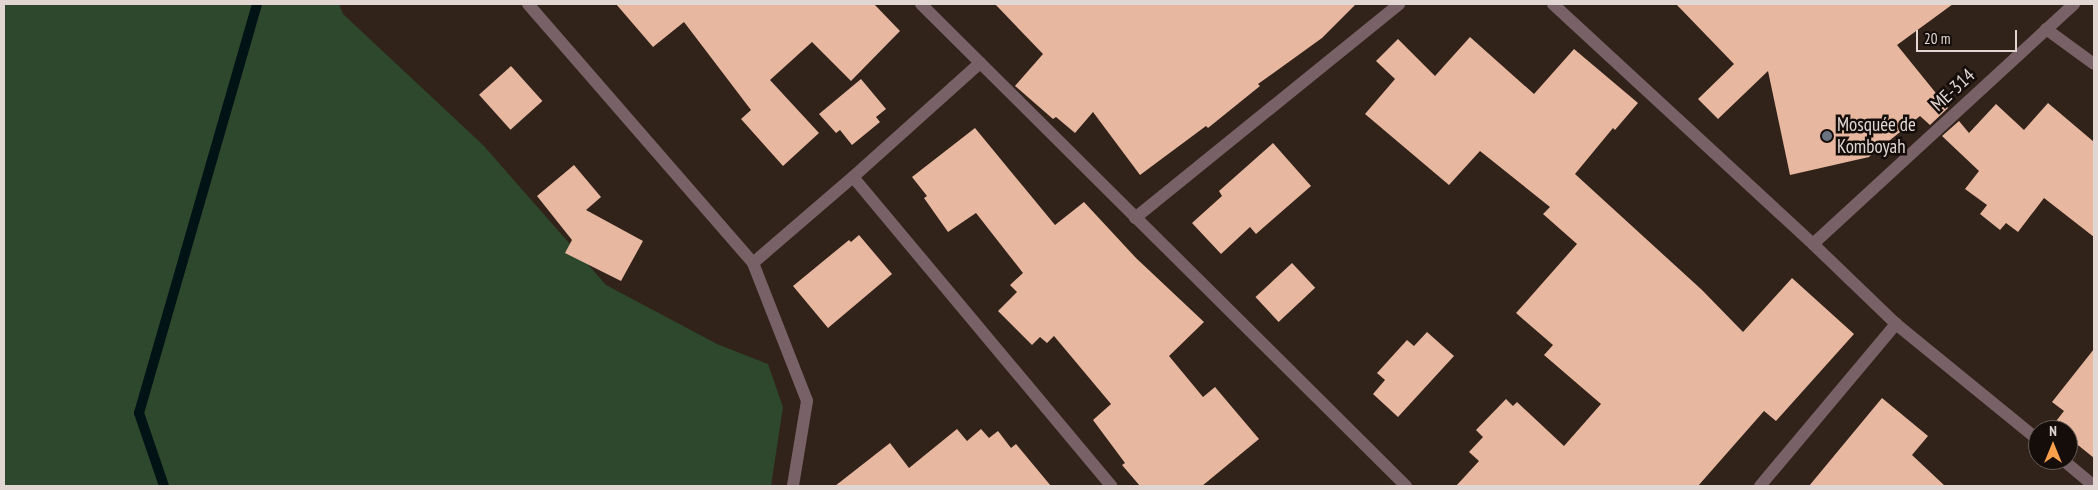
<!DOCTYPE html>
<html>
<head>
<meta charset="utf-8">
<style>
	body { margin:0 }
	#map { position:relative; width:2098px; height:490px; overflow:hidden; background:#31221a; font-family:"PT Sans Narrow",sans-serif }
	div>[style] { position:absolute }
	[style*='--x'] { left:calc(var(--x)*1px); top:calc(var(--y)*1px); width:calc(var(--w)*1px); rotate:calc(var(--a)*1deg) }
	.green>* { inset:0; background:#2d482c }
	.stream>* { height:10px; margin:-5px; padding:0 5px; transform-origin:5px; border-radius:5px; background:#021315 }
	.building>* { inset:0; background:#e7b79f; transform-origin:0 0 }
	.minor>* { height:12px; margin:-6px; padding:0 6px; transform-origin:6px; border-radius:6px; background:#796267 }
	.dots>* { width:14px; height:14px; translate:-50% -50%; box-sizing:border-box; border:2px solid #140d0a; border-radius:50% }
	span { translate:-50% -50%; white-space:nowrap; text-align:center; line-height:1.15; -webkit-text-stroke:5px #140d0a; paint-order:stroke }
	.street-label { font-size:19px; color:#e1d6d2 }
	.poi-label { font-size:19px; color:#e1d6d2 }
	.left { translate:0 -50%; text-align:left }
	.frame { position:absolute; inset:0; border:5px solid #e1d6d2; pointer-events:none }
	.north { position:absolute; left:2028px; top:420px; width:50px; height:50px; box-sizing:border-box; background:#140d0a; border:1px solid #665d5a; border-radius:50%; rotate:0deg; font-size:14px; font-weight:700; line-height:20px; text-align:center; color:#e1d6d2 }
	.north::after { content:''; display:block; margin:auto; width:18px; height:22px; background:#f9a04d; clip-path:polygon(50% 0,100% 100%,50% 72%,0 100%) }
	.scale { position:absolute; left:1916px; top:30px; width:101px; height:22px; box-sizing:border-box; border:2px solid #e1d6d2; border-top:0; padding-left:6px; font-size:15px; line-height:18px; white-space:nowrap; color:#e1d6d2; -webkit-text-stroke:4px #140d0a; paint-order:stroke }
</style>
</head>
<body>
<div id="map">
	<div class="green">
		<i style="clip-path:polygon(4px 4px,339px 4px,343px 14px,483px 145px,606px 285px,717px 344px,768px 364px,783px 407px,771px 486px,4px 486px)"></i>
	</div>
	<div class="stream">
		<i style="--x:164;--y:486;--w:77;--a:-108.9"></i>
		<i style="--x:139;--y:413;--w:426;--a:-73.9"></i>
	</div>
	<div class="building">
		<i style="clip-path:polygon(616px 4px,874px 4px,900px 31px,851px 81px,812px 42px,770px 80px,819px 133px,783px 166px,741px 119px,751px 110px,684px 22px,653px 47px)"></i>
		<i style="clip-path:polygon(995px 4px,1356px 4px,1322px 38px,1258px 84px,1260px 86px,1208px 128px,1206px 126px,1140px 175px,1093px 112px,1075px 133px,1056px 117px,1053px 119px,1015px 86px,1043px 54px)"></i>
		<i style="clip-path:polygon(1676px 4px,1953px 4px,1897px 45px,1948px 108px,1930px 125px,1920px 116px,1869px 157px,1790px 175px,1768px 71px,1718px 119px,1698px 99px,1734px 64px)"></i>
		<i style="clip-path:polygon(1470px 37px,1534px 94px,1574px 49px,1638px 103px,1615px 130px,1613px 128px,1575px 174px,1702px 290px,1743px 332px,1792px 278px,1854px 334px,1776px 421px,1764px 411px,1698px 486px,1456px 486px,1479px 461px,1469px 452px,1483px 437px,1476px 430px,1506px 399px,1513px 406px,1517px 402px,1564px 446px,1601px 404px,1544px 355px,1553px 345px,1516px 313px,1577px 244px,1543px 214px,1550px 207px,1480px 151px,1449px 185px,1365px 114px,1395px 79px,1376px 61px,1398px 39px,1435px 76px)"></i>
		<i style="left:511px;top:66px;width:47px;height:43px;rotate:48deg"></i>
		<i style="clip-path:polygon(861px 79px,886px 109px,876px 117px,880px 122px,852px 145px,840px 130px,836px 133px,819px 114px)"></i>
		<i style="clip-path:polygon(2048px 103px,2094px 142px,2094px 237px,2044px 198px,2018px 232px,2006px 223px,2000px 230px,1980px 214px,1987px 205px,1965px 189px,1979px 171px,1942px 136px,1959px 121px,1969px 133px,1996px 104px,2024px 130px)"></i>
		<i style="clip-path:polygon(975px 128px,1055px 225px,1084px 202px,1136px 258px,1204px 322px,1169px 356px,1203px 397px,1215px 387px,1259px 439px,1202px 486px,1140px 486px,1122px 465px,1125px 463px,1093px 420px,1111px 404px,1054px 336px,1047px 343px,1040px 337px,1032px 345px,998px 311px,1017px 292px,1010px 285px,1023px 273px,976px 213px,948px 232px,924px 198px,927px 196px,912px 177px)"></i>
		<i style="clip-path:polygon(1273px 143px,1311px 186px,1256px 234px,1250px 227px,1221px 254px,1192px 223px,1222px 196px,1219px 191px)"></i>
		<i style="clip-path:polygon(574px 165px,601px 197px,586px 210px,643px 241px,621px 281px,565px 253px,572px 240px,537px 196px)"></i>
		<i style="clip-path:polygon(859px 235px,892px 274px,828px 328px,793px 286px,849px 240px,851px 242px)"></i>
		<i style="left:1292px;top:263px;width:34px;height:50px;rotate:47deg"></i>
		<i style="clip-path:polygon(1427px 332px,1454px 356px,1398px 417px,1373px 394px,1385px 380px,1377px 373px,1407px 340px,1414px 346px)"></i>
		<i style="clip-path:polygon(2094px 349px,2094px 458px,2068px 437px,2068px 430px,2060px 430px,2053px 425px,2064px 411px,2052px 402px)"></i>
		<i style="clip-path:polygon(1882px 398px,1928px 436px,1912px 455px,1945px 486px,1809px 486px)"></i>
		<i style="clip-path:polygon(957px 429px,967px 441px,981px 429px,989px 438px,998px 431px,1011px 448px,1016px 444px,1051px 486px,835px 486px,890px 443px,909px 468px)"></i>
	</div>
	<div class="minor">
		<i style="--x:528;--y:4;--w:343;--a:49"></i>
		<i style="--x:753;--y:263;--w:148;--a:68.6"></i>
		<i style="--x:807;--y:401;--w:86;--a:99.4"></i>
		<i style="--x:921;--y:4;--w:684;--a:44.82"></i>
		<i style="--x:1553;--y:4;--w:354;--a:42.7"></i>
		<i style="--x:1813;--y:244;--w:115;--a:43.9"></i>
		<i style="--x:1896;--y:324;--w:183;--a:39.2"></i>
		<i style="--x:2046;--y:29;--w:59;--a:36.1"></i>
		<i style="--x:853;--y:177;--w:403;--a:50.1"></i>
		<i style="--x:1135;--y:218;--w:340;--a:-39"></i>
		<i style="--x:1813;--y:244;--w:355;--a:-42.6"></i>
		<i style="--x:753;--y:263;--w:132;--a:-40.7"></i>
		<i style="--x:853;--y:177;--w:171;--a:-41.9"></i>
		<i style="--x:2063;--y:460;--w:40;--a:40"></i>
		<i style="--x:1760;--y:486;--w:212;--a:-50"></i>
	</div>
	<div class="dots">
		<i style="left:1827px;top:136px;background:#6b7280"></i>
	</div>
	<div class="street-label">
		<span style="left:1953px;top:90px;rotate:-43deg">ME-314</span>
	</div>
	<div class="poi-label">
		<span class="left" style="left:1837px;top:136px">Mosquée de<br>Komboyah</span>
	</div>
	<div class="frame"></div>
	<div class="north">N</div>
	<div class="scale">20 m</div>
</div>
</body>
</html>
